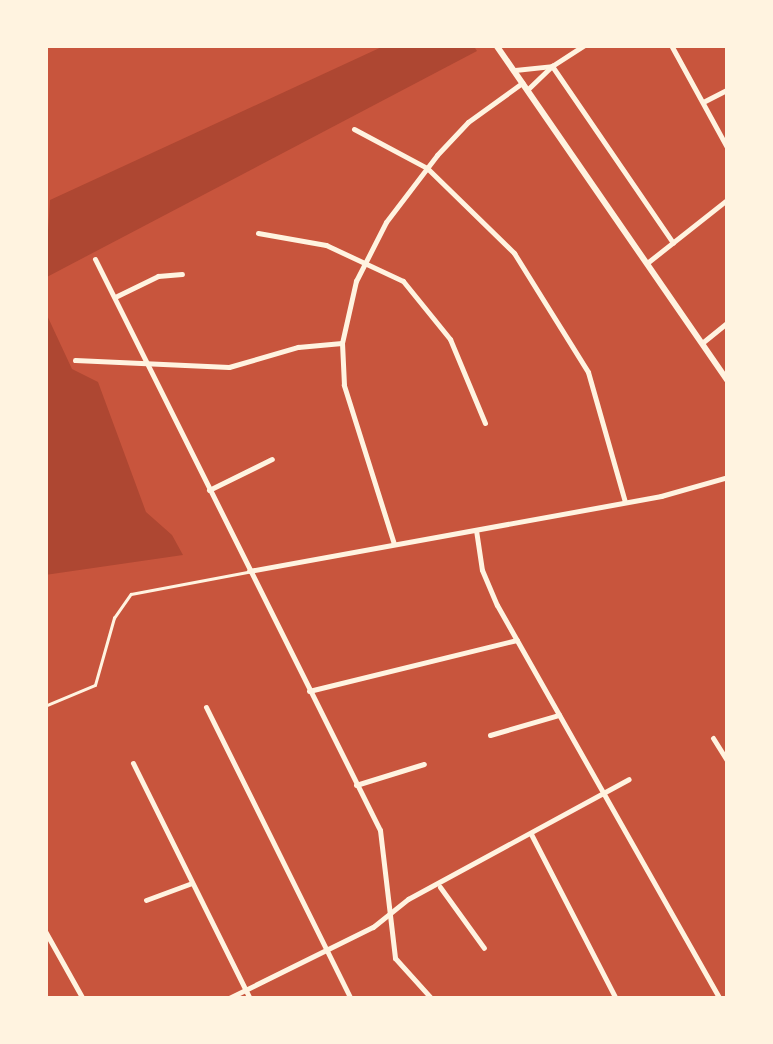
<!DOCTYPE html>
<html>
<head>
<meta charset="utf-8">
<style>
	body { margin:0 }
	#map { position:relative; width:773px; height:1044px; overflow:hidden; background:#c8553d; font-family:Ubuntu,sans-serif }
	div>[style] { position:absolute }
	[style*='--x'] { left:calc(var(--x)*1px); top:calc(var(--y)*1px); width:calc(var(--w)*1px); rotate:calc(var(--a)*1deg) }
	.green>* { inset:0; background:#ae4732 }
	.service>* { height:2.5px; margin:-1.25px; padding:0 1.25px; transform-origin:1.25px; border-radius:1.25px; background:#fff3e0 }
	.minor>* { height:5px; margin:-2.5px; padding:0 2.5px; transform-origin:2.5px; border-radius:2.5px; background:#fff3e0 }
	.secondary>* { height:6px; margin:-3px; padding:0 3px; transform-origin:3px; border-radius:3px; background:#fff3e0 }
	span { translate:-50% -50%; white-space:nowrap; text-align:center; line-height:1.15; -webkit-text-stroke:10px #fff3e0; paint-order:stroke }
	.frame { position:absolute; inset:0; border:48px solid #fff3e0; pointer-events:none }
</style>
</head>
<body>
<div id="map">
	<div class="green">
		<i style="clip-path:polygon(386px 45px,473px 45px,477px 51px,45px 278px,50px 200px)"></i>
		<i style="clip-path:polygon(45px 311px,72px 369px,98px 382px,146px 512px,172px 535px,183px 555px,45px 575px)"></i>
	</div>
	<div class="service">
		<i style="--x:45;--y:706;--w:54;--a:-22.8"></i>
		<i style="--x:95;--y:685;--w:70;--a:-74.2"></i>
		<i style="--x:114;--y:618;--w:29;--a:-55"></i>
		<i style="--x:131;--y:594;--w:118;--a:-10.7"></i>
	</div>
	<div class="minor">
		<i style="--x:671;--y:45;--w:119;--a:61.3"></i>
		<i style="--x:552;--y:66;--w:214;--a:55.6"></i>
		<i style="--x:515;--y:70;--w:37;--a:-6"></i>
		<i style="--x:552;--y:66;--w:38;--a:-33"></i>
		<i style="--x:527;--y:90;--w:35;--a:-44"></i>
		<i style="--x:703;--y:102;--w:28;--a:-27"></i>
		<i style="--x:354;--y:129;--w:83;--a:28.1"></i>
		<i style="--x:427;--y:168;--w:122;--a:44.3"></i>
		<i style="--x:514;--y:253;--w:140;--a:58.1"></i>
		<i style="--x:588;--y:372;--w:135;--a:74.1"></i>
		<i style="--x:258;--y:233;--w:69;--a:10"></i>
		<i style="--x:326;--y:245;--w:85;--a:25.1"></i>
		<i style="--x:403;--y:281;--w:75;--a:51"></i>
		<i style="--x:450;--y:339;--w:91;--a:67.4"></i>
		<i style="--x:95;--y:259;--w:638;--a:63.48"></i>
		<i style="--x:380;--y:830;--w:129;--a:83.3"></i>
		<i style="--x:395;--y:958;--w:55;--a:47.9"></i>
		<i style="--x:647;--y:263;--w:103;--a:-38.3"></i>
		<i style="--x:115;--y:297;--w:48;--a:-26"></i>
		<i style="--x:158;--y:276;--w:24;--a:-5"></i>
		<i style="--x:702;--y:343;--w:33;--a:-39"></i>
		<i style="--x:75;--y:360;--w:154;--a:2.6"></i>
		<i style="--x:229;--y:367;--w:72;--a:-16.2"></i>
		<i style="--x:298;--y:347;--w:44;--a:-5.2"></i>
		<i style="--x:209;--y:490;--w:70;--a:-26.2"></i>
		<i style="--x:476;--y:530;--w:40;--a:81.5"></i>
		<i style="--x:482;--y:570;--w:38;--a:67"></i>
		<i style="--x:497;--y:605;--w:453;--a:60.5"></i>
		<i style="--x:394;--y:544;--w:167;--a:-107.5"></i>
		<i style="--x:344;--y:385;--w:42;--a:-92.7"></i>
		<i style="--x:342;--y:343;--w:64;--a:-77.3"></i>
		<i style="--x:356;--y:281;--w:66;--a:-63"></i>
		<i style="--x:386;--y:222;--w:84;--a:-52.7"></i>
		<i style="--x:437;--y:155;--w:45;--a:-46.8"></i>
		<i style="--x:468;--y:122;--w:67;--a:-35.8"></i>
		<i style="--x:249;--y:571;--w:419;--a:-10.3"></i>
		<i style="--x:661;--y:496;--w:70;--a:-15.8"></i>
		<i style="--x:309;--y:691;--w:214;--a:-13.8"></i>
		<i style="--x:206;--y:707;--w:326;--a:63.6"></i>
		<i style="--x:490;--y:735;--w:72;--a:-16.2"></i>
		<i style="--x:713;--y:738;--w:28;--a:58"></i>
		<i style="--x:133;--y:763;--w:263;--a:63.6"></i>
		<i style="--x:356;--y:785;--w:71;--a:-17.2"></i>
		<i style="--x:531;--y:834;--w:186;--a:62.7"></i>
		<i style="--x:440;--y:887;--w:75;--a:54.2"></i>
		<i style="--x:146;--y:900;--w:49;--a:-20.3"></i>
		<i style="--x:45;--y:931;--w:78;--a:60.8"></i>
		<i style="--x:227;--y:999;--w:163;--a:-26.3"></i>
		<i style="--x:373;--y:927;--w:45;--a:-38.7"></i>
		<i style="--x:408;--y:899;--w:251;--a:-28.5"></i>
	</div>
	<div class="secondary">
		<i style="--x:496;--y:45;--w:408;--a:55.4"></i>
	</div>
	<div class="frame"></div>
</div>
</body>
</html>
